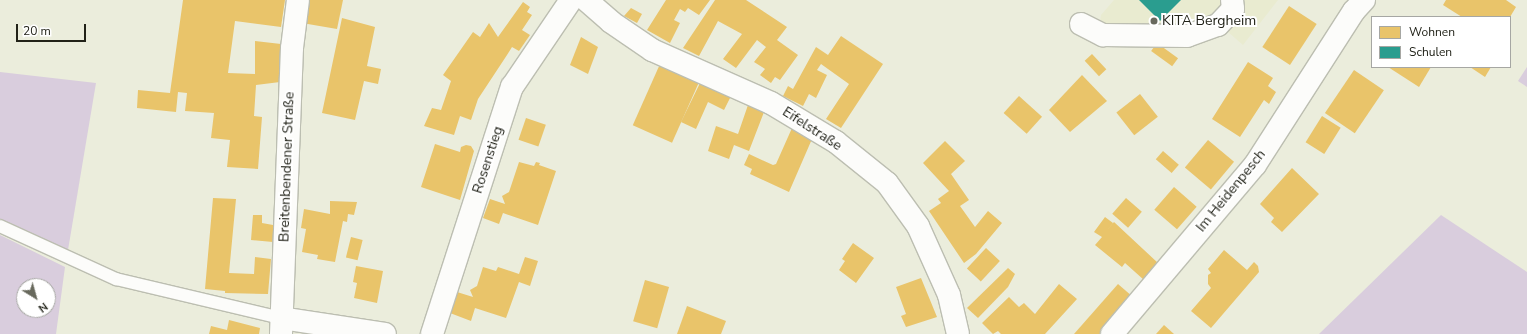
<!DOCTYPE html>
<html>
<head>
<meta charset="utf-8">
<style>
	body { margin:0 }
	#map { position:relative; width:1527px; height:334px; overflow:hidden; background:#ebeddc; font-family:"Nunito Sans",sans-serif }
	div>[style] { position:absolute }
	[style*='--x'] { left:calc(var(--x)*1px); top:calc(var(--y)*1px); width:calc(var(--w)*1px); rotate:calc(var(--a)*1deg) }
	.built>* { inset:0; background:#e9ebd0 }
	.green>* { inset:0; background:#d9cddd }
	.homes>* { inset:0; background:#e9c46a; transform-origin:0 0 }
	.schools>* { inset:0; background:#2a9d8f }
	.roads { filter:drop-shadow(1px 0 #bcbeb1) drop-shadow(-1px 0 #bcbeb1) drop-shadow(0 1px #bcbeb1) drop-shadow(0 -1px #bcbeb1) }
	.lane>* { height:12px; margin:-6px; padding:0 6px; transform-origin:6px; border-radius:6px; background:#fcfcfa }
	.street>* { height:22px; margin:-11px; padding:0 11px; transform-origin:11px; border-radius:11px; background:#fcfcfa }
	.secondary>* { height:22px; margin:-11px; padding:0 11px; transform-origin:11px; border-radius:11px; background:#fcfcfa }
	.dots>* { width:11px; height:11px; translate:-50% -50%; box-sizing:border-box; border:2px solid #fff; border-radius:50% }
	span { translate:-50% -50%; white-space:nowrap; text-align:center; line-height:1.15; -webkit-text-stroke:4px #fff; paint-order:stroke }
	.poi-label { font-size:14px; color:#212218 }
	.left { translate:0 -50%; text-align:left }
	.street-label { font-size:14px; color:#212218 }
	.legend { position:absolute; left:1371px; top:16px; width:140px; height:52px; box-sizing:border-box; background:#fff; border:1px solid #a6a7a3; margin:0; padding:5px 7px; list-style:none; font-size:12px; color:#212218 }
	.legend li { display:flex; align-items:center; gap:8px; height:20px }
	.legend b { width:20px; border:1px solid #a6a7a3 }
	.north { position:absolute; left:16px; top:278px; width:40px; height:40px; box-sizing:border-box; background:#fff; border:1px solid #a6a7a3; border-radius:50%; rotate:143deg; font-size:11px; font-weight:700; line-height:16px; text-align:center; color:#212218 }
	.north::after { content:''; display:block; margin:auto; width:14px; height:18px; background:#68695d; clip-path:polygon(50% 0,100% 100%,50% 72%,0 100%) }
	.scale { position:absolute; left:16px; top:24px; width:70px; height:18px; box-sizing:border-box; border:2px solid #212218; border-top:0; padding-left:5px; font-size:12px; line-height:14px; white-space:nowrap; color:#212218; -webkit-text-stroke:3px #fff; paint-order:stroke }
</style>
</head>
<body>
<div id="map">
	<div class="built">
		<i style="clip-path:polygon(1114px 0,1278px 0,1243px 45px,1213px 19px,1194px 27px,1099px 28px,1101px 15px)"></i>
	</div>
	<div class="green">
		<i style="clip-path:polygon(1527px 67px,1527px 87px,1518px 81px)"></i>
		<i style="clip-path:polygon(0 72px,96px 83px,68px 250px,0 219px)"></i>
		<i style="clip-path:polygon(1441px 215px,1527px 272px,1527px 334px,1319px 334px)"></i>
		<i style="clip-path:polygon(evenodd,0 235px,65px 267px,56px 334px,0 334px,0 235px,24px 286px,48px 286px,48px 310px,24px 310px,24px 286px)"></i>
	</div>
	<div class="homes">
		<i style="clip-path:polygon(183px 0,285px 0,281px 27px,235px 21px,228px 73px,255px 74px,255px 41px,281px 44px,280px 82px,256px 85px,254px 116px,262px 117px,258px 169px,227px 167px,230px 140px,211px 138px,214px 113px,185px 111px,187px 93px,178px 92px,176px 112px,137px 108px,138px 90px,170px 93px)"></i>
		<i style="clip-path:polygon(307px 0,343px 0,337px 29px,302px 23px)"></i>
		<i style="clip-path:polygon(666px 0,710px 0,699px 15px,688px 8px,685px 12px,680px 9px,674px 20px,680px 23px,670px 43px,647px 30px)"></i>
		<i style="clip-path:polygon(715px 0,746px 0,787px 27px,777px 40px,798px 55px,780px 80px,775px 77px,771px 83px,760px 75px,765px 69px,754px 62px,766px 47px,757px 40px,736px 68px,723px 59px,742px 34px,718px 21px,699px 56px,683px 48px)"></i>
		<i style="clip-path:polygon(1446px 0,1506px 0,1516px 7px,1510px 17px,1462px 17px,1443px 5px)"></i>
		<i style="clip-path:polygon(523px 2px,530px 7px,527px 12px,532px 15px,522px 30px,530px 35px,519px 51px,512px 47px,507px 55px,478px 99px,471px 120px,460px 116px,454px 135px,424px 126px,432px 108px,441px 110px,451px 81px,443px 75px,473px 32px,480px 37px,489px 23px,498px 37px)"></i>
		<i style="left:1289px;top:6px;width:33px;height:49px;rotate:33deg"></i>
		<i style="clip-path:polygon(631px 8px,642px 14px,637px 23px,624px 16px)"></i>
		<i style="clip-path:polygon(342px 18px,375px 27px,367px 66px,381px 69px,378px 84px,364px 81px,355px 120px,322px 113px)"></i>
		<i style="clip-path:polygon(841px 36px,883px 64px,841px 128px,826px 119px,849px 84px,821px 64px,817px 70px,827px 75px,816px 98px,809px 94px,803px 106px,783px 96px,788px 86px,793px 89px,816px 47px,828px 55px)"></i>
		<i style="clip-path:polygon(581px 37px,598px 47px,588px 74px,570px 65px)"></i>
		<i style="left:1157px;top:43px;width:26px;height:10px;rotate:36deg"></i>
		<i style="left:1092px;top:54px;width:21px;height:10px;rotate:47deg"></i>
		<i style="clip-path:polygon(1248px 62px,1273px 78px,1268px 86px,1276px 92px,1269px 104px,1264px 100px,1240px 137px,1212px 119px)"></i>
		<i style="left:660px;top:64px;width:43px;height:67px;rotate:24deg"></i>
		<i style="clip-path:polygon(1388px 67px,1431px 67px,1419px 87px)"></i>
		<i style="clip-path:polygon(1470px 67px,1491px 67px,1485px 77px)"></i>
		<i style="left:1354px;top:70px;width:36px;height:52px;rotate:34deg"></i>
		<i style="clip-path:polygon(1082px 75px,1107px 101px,1070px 132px,1049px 110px)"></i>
		<i style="clip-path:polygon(701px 81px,731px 96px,724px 110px,708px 102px,696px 129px,681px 122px)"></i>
		<i style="left:1140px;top:94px;width:29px;height:30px;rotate:52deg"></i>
		<i style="left:1019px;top:96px;width:31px;height:23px;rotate:42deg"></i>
		<i style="clip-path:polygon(748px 105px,764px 112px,749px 151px,734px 145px,729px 159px,708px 151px,716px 126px,738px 134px)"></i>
		<i style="left:1322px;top:116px;width:22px;height:31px;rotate:32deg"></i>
		<i style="left:526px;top:118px;width:21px;height:23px;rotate:19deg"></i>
		<i style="clip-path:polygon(792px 128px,812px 139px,789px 192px,750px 174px,752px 169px,744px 165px,749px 154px,773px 165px,776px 164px)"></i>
		<i style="left:1208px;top:140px;width:34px;height:36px;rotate:40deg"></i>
		<i style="clip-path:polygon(945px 141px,965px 161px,951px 174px,969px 200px,960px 206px,975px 227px,988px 211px,1002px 223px,976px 254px,964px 263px,929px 211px,941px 203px,938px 199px,949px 191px,923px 163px)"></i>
		<i style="clip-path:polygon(435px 144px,460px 152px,461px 147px,466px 145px,471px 146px,474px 151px,460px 200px,421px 187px)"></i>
		<i style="left:1163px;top:151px;width:21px;height:11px;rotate:41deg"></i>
		<i style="clip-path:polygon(519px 162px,534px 166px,536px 162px,540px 163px,539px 165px,556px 171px,538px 225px,503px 213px,499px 224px,483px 218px,490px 199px,505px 204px,502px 196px,509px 192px)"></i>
		<i style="clip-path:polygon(1292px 168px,1319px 194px,1282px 232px,1271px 222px,1274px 218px,1260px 204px)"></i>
		<i style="left:1174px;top:187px;width:30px;height:30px;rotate:41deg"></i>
		<i style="clip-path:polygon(213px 198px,236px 199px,229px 273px,254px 274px,255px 257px,271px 259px,268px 294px,225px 293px,225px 291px,205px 289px)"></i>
		<i style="left:1126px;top:198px;width:21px;height:21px;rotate:41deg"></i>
		<i style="clip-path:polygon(330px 201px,357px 202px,354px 215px,348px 214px,347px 222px,343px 221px,335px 262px,317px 259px,318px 255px,302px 252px,306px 229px,301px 228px,304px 209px,330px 214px)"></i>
		<i style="clip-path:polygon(253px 215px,262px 215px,262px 223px,273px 225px,273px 242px,251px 240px)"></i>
		<i style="clip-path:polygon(1105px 217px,1113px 223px,1107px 230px,1114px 222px,1158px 263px,1144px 280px,1125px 263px,1122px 267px,1095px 245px,1102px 237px,1094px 232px)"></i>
		<i style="left:351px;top:237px;width:12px;height:21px;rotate:14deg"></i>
		<i style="clip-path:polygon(853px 243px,874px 258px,856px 283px,839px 270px,845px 261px,842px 259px)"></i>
		<i style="left:986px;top:248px;width:19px;height:28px;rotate:43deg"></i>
		<i style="clip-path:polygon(1224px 250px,1247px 270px,1254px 262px,1258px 266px,1259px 272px,1211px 328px,1191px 311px,1211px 288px,1208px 284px,1208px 275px,1211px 273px,1208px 269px)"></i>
		<i style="clip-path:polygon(525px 257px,538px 261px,530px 286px,519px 282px,506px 318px,475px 308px,471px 321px,450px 313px,457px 292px,473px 297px,470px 290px,477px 286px,483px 267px,496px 271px,498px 267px,519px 274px)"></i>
		<i style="clip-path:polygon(356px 266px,383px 271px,377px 303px,354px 298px,357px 283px,353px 282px)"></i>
		<i style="clip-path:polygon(1008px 268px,1015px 274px,1008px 287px,978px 318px,967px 308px)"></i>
		<i style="clip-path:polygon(921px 278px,937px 317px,906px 327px,901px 316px,906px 314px,896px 287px)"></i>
		<i style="left:645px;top:280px;width:25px;height:43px;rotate:16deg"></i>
		<i style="clip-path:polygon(1059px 284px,1077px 299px,1045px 334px,1001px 334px,998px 331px,993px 334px,982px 323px,1009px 297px,1019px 307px,1024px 303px,1035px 314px)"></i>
		<i style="clip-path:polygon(1118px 284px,1133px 297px,1101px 334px,1074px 334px)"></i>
		<i style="clip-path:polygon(687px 306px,726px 321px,721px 334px,677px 334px)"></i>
		<i style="clip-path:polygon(229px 320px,260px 328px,259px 334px,209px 334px,211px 326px,227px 330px)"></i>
		<i style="clip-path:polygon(1164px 325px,1174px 334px,1156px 334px)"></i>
	</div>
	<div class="schools">
		<i style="clip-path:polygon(1139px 0,1181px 0,1160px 21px)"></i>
	</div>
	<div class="roads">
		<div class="lane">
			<i style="--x:0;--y:226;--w:128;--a:24.6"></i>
			<i style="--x:116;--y:279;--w:170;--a:13.3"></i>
		</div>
		<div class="street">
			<i style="--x:1081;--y:24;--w:25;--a:27"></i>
			<i style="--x:1103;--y:35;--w:84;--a:0.7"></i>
			<i style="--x:1187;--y:36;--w:33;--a:-20"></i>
			<i style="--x:1218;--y:25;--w:22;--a:-47"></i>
			<i style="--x:1233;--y:9;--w:9;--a:-96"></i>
			<i style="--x:281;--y:318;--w:105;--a:8.7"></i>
			<i style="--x:281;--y:334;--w:286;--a:-87.8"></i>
			<i style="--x:292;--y:48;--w:48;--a:-82.9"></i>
			<i style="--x:432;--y:334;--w:260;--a:-72.1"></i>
			<i style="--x:512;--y:87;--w:105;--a:-55.9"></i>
			<i style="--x:1112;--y:334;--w:221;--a:-49.8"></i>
			<i style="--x:1255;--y:165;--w:183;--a:-57.3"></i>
			<i style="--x:1354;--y:11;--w:15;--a:-48"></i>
		</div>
		<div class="secondary">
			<i style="--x:586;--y:0;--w:33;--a:41"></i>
			<i style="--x:611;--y:22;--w:50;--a:34.3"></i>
			<i style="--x:652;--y:50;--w:130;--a:24"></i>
			<i style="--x:771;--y:103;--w:76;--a:31"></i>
			<i style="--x:836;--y:142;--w:65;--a:38.8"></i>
			<i style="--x:887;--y:183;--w:53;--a:54.2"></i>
			<i style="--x:918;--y:226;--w:76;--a:65.8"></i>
			<i style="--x:949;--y:295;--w:40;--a:77"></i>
		</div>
	</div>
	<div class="dots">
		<i style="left:1154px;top:21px;background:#68695d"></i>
	</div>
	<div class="poi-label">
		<span class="left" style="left:1162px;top:21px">KITA Bergheim</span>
	</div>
	<div class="street-label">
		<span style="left:812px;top:129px;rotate:33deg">Eifelstraße</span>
		<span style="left:488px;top:160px;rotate:-72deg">Rosenstieg</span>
		<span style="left:287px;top:167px;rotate:-88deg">Breitenbendener Straße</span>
		<span style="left:1231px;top:191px;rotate:-51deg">Im Heidenpesch</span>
	</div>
	<ul class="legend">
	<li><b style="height:11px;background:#e9c46a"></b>Wohnen</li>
	<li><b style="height:11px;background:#2a9d8f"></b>Schulen</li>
	</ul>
	<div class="north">N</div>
	<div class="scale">20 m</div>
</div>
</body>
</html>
